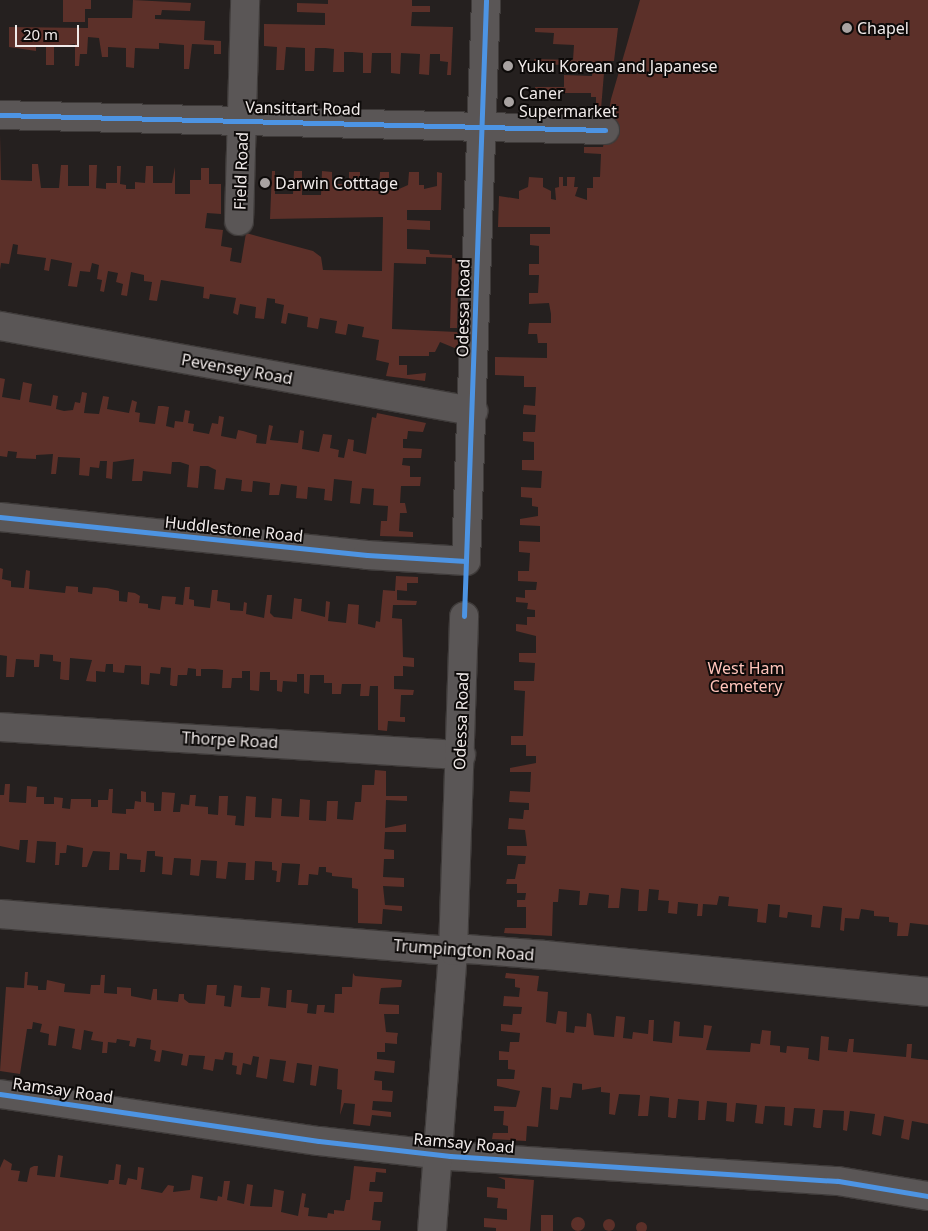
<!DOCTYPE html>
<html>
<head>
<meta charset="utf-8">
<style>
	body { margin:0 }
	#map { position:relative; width:928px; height:1231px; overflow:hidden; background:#25201f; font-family:"Noto Sans",sans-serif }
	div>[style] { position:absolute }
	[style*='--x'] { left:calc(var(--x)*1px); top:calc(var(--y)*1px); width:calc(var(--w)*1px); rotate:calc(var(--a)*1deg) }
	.green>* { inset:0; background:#5c3029; transform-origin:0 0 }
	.round { border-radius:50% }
	.roads { filter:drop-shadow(1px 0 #3f3b3a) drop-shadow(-1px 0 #3f3b3a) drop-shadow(0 1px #3f3b3a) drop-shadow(0 -1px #3f3b3a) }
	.minor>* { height:28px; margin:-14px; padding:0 14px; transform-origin:14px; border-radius:14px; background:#5a5656 }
	.cycleway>* { height:5px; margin:-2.5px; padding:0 2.5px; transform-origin:2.5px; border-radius:2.5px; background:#4d94e3 }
	.dots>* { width:14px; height:14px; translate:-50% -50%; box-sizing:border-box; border:2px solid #0d0a09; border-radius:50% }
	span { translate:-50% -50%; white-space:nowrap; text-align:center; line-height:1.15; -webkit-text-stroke:4px #0d0a09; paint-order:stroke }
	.poi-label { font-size:16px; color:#f0eae9 }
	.left { translate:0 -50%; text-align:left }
	.street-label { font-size:16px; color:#f0eae9 }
	.park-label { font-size:16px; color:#ffc4ba }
	.scale { position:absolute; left:15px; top:25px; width:64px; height:22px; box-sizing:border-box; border:2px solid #f0eae9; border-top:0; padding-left:6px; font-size:15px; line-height:18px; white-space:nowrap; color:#f0eae9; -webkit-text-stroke:4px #0d0a09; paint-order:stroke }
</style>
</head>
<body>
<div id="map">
	<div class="green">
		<i style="clip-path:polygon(63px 0,91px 0,91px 9px,85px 9px,85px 22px,63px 22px)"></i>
		<i style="clip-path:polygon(133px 0,191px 3px,190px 11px,162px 10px,161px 15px,155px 15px,155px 19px,205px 21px,204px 40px,221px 41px,221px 54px,214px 54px,214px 45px,192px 44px,189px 69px,184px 69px,184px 45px,159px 43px,159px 49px,135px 48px,134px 68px,126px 67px,126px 48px,108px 47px,108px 57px,102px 57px,99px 38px,88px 37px,87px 54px,80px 54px,79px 66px,75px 66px,75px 44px,54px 47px,54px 65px,46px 65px,46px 47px,36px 47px,36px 51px,9px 47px,9px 27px,88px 28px,88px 18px,132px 18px)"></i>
		<i style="clip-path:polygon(328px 0,412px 0,412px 6px,430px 6px,430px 12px,412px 12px,411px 26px,453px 27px,451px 75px,447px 75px,448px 62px,440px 61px,440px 54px,430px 54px,429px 75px,419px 74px,420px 54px,401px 53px,400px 74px,391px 73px,391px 53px,372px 53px,371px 73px,363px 73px,363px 53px,352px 52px,344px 52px,344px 72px,333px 72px,334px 49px,325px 48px,315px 48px,314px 71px,305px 71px,305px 48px,286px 47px,284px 70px,276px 70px,277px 47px,264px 46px,264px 24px,325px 25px,325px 13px,297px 12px,297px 3px,328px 4px)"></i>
		<i style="clip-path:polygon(640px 0,928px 0,928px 925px,910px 923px,908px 936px,897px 936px,898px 923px,889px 922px,889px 917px,874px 916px,874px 911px,861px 909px,859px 919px,845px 918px,844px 931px,840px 930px,842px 908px,823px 906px,820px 928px,811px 927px,812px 915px,788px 912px,787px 918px,779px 917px,780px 905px,768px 904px,766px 923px,757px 922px,758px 909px,728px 906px,729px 897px,719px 896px,717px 905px,703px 904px,702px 916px,697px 916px,698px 904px,678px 902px,677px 914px,668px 913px,669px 901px,658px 900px,659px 890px,649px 889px,647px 911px,638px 911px,639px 890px,621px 888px,619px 908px,608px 908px,609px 895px,589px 893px,587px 905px,579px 905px,580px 891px,559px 889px,558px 902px,553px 902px,552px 936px,504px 933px,505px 928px,526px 928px,526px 907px,517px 907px,517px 900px,525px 900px,526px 893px,517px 893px,517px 884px,506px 884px,507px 879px,515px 879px,518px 864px,525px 864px,526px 856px,507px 855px,507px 846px,527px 846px,525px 830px,508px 829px,509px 818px,523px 819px,524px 810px,529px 810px,529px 803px,509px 802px,510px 791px,530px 792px,531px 772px,510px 772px,510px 768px,536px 763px,536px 756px,526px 756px,526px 745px,511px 745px,511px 736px,523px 736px,524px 713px,525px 691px,514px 690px,514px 681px,534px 681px,535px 663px,519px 662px,519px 653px,536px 653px,536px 636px,516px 631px,516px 624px,527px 625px,527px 617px,535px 617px,535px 610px,527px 609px,528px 603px,516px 602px,516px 597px,525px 598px,525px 590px,536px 590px,537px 582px,518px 581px,518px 571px,529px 571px,530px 553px,519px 552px,519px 541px,540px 542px,540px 526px,520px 525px,520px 519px,538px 516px,538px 507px,532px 506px,532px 498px,521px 497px,521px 487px,541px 488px,542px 471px,522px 470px,522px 460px,534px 460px,534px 442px,523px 441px,523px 432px,535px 432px,536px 415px,523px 414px,523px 410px,524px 405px,535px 406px,536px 387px,524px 387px,524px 376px,495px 375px,495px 357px,547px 358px,547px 343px,538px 343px,537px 334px,528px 334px,529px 323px,551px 323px,551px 314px,549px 303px,529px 304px,529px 293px,538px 293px,539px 275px,529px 275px,529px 264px,539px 264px,539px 246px,530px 245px,530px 234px,550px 234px,550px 227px,498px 227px,499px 196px,519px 199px,519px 191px,528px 187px,529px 177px,543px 178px,543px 187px,551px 191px,551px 199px,556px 200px,555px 188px,559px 187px,559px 177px,563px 177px,563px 186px,567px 186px,567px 177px,575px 177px,574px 187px,578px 187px,575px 196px,587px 200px,587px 188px,593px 188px,593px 177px,600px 177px,601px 154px,584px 153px,584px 147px,603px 147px,611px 99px)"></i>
		<i style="clip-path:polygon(535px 28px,618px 28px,614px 61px,605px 61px,601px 109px,596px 108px,596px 97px,591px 97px,591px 93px,535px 93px,535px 87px,564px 87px,564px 75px,592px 76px,593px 66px,535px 64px,534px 59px,573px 60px,574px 45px,553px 44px,554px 33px,535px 32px)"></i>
		<i style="clip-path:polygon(0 134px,1px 180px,32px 181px,32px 164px,38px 164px,41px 188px,59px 188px,61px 165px,68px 165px,68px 186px,89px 186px,89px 165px,97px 165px,96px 188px,106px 189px,106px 183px,117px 183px,117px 166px,121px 166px,120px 184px,126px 185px,126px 189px,135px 189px,135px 182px,145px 183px,146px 166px,153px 166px,153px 183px,172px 183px,175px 167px,175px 194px,190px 194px,190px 180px,201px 180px,201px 168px,209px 168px,209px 184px,221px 184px,221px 214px,207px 213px,205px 228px,223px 230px,221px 246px,232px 248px,230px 261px,241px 263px,246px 233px,313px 251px,321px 257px,323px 270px,382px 271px,383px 217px,270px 219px,272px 171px,275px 171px,275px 194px,293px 194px,294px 171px,302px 171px,302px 195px,321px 195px,322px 171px,332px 172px,332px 184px,349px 184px,349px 172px,360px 172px,360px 184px,379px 185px,380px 172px,389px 172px,389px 185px,399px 189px,408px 185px,409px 172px,419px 172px,419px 185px,424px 185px,424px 189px,437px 186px,437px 172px,442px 173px,441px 210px,407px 210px,407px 220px,430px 221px,430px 230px,407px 229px,407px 249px,429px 250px,430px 254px,452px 255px,452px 258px,459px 259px,457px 328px,450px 328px,452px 258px,426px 257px,426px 264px,394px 263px,392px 329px,457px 332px,459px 337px,457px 349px,440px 342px,435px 352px,429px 352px,429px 356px,399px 356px,399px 365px,407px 365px,407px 375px,426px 373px,425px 381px,386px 376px,389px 363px,376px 360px,379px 340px,362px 337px,364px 327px,348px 324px,346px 335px,335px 333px,337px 321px,320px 318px,318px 329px,307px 327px,308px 317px,288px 313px,286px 324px,281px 323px,284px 305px,275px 303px,275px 299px,267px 298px,264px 319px,255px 318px,256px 307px,240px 304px,238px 315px,233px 313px,236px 298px,210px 294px,209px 299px,203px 298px,204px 287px,161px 280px,157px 301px,149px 300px,152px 282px,144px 281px,144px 275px,131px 272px,127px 296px,121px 295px,123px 284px,116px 282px,118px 273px,108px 271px,104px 292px,100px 291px,102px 280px,97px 279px,99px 265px,92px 263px,90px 272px,80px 271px,77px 287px,68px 286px,72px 263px,51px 259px,49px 271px,44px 270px,46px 258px,17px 254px,18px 245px,13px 244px,9px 264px,1px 263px,0 270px)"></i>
		<i style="clip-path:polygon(0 378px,5px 379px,2px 397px,20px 400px,23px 382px,32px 384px,29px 402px,51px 406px,53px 395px,58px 396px,56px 409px,64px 411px,73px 410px,75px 402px,80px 403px,82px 392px,87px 393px,84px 413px,99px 414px,103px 396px,109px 397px,107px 409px,129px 413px,132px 400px,137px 402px,135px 412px,140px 413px,139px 422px,155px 424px,158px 406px,163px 406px,169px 407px,166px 426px,174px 428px,175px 421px,183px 422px,185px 410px,190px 411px,188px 423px,194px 424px,193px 431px,209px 434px,212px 423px,218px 424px,219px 416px,224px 417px,221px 436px,236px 439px,238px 430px,243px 431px,257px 435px,256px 443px,266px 444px,269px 425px,273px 426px,270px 440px,298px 443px,300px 430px,304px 431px,302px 449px,319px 452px,323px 434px,332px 435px,330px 448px,339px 450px,338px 457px,344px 458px,348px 439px,354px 440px,353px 451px,366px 454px,372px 417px,376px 418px,377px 413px,426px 423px,423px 432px,408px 431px,407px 439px,403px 439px,403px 448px,422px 449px,421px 458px,403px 458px,402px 465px,410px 466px,410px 477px,421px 477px,420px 486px,401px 486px,400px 503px,405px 503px,407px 513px,400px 513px,399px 531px,413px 532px,413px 537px,380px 536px,381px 521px,387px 521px,388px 506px,373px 505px,374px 489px,362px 488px,360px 504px,350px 503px,352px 481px,334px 479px,332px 501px,324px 500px,325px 489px,308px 487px,307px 499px,296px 498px,297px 486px,281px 484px,279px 495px,269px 495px,270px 483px,253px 481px,252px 492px,241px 491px,242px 480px,226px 478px,224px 490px,214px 489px,216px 470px,208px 466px,200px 466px,198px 488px,187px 487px,189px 465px,180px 462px,172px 462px,171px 474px,143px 471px,142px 481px,132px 481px,134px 459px,113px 462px,112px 479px,106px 478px,107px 461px,100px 461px,99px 468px,90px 467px,89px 476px,79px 475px,80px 458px,58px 457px,56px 474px,51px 474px,53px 454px,36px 455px,36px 459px,16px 458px,17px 452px,8px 451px,7px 457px,0 456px)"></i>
		<i style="clip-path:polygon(0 568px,3px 569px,2px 579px,11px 581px,11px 587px,24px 588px,26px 570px,30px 571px,29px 589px,65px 593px,66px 586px,78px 587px,78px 592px,92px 594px,93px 587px,107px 588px,119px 591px,119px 601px,127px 602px,128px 592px,135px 593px,140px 596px,139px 603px,148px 604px,148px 608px,160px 610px,162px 596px,176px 597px,175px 604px,183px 605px,185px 587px,190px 587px,189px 599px,194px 600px,194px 606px,210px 608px,212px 590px,218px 590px,217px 601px,230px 603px,230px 610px,243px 611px,244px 602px,247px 603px,246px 614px,264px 618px,267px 595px,272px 595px,270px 613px,274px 617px,292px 619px,294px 598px,299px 599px,302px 599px,301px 611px,325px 617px,326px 601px,330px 602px,328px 621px,346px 623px,348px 604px,359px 605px,358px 624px,375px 628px,376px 621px,380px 622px,383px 590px,395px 591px,396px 576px,418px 577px,418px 583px,407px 583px,407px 591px,397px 590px,397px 600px,417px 601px,416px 605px,393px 605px,392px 618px,402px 619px,403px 657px,414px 658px,414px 667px,403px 666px,403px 676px,394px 676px,394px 689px,414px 690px,413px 695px,401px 695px,400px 717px,405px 717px,405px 722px,388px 721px,387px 731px,378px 730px,378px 686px,370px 686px,369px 696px,360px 696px,361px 684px,342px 684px,341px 694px,332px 694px,332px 683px,324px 683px,324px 675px,310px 675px,309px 694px,304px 693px,304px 674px,297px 674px,297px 682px,283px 681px,282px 692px,277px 691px,277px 680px,270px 680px,270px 672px,260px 672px,259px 691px,250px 690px,250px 671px,242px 671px,242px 678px,232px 678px,231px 688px,222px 688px,223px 670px,215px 669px,201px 669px,201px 676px,196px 676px,196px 669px,188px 668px,187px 675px,178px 675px,177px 686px,173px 686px,170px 685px,171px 668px,161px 667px,160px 674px,150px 673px,149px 685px,141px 684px,141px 666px,125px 665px,124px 673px,113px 672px,113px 664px,106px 664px,105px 672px,96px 671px,96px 682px,86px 681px,92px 660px,70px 658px,69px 680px,65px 680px,60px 679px,61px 662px,53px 661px,53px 655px,40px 654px,39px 667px,34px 667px,34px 660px,16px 659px,14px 677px,6px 677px,7px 656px,0 655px)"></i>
		<i style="clip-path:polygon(375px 770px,386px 771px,386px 796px,407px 796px,407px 801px,386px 800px,385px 828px,406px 824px,406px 832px,385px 832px,384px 849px,394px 850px,394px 859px,384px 859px,383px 877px,404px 878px,404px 887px,383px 886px,385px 905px,402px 906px,402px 911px,383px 909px,382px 924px,358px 923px,358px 889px,352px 888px,352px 878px,332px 876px,332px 873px,326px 872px,326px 867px,319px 867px,318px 875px,309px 874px,308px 885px,298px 885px,300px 864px,282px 863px,280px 882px,276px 882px,277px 871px,272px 870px,272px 862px,255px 861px,254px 880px,245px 880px,246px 863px,228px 862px,226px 879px,216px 878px,217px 861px,201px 860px,199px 876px,190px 875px,191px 859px,174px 858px,172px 875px,162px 874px,163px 857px,155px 856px,155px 851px,147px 851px,145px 872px,140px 872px,141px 860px,127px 859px,127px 854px,120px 853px,119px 870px,109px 870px,110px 852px,93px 851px,87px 867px,82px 867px,83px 848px,67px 845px,66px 853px,60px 853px,59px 865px,55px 865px,56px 842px,37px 841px,35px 863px,26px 862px,28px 840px,20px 840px,19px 850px,0 846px,0 795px,4px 795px,5px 784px,10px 784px,9px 802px,26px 803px,27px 786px,37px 787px,36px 797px,44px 797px,44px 804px,54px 804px,54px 797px,63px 798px,62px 808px,70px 809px,71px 799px,91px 799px,91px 807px,98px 807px,98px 800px,108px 800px,109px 789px,113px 789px,112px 813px,126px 814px,126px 809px,134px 809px,135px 801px,141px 802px,141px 791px,146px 792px,146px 802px,154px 803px,154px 811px,161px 811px,162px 792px,175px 793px,173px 812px,180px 812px,181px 804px,189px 805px,190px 795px,196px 795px,195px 806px,208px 807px,208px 814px,218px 815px,219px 796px,228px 796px,227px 815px,236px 816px,235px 825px,244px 826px,246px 796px,256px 797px,255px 817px,271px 818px,272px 798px,282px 799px,281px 816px,299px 817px,300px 799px,310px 800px,309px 820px,326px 821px,327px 801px,338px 801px,337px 819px,353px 820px,355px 802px,361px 802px,362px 785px,374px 785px)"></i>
		<i style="clip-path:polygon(25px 972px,28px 972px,27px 985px,38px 986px,38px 990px,46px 990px,47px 980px,65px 984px,64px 992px,90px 994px,91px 985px,100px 985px,101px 975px,105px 975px,104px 993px,117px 994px,117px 987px,131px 988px,131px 996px,151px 1000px,153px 989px,157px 989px,157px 1000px,178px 1002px,179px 994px,184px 994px,184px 999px,189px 1003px,205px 1004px,207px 985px,217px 985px,216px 995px,225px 996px,224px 1006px,231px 1007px,234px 985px,242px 986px,241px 997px,251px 998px,260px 998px,261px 987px,270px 988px,268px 1006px,286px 1008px,287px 990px,292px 990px,291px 1002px,308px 1004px,307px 1013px,316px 1014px,317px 1005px,325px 1005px,324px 1012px,334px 1013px,335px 994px,342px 994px,342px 987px,352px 987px,353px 973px,355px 976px,402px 980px,401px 987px,381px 988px,380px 993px,379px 1004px,399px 1005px,399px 1014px,384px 1014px,386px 1032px,398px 1033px,397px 1038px,397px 1044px,385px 1043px,385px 1052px,377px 1052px,377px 1059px,395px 1061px,394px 1073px,375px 1071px,374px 1080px,382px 1081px,382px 1090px,393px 1091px,392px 1102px,373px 1101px,372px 1110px,391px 1112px,391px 1117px,372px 1115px,370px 1126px,353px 1124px,355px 1104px,344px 1103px,340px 1115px,342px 1090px,337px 1089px,338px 1069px,319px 1066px,316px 1086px,310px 1085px,312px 1065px,297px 1063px,294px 1083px,283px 1081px,286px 1061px,270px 1059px,267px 1079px,256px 1077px,259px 1057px,253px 1056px,251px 1065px,243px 1063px,241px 1075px,236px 1074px,237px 1066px,232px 1065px,233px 1053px,225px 1052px,223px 1060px,215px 1059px,213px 1071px,209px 1070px,203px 1069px,205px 1056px,189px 1055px,187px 1066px,181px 1065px,183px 1054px,162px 1050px,160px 1062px,154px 1061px,156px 1051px,150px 1049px,151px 1040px,137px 1038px,135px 1047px,129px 1046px,130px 1041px,117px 1039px,116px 1043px,108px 1042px,107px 1053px,102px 1053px,103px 1042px,91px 1040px,93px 1032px,84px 1030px,81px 1050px,72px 1048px,75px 1029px,59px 1026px,56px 1046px,48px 1045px,49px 1034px,40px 1032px,42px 1024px,33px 1022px,32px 1029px,27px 1029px,20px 1074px,0 1071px,6px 987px,24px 988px)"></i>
		<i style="clip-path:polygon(506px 973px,539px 976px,537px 991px,548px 992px,546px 1022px,556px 1024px,558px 1011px,567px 1012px,566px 1032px,574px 1033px,575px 1026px,586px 1027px,587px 1013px,591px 1014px,594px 1035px,614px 1037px,616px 1016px,625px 1017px,623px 1038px,632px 1039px,633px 1032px,648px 1034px,649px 1020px,654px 1020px,653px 1041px,672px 1043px,674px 1021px,680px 1022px,679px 1036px,703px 1038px,704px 1025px,712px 1026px,706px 1050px,750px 1052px,751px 1043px,760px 1044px,762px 1030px,771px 1031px,770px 1045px,780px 1046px,780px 1052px,786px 1053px,787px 1046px,809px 1048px,808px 1059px,819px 1061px,821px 1036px,829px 1037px,828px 1050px,847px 1052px,849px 1039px,854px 1039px,853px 1052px,906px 1057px,907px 1044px,912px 1044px,911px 1058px,928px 1060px,928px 1124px,912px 1121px,909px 1140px,901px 1138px,904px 1120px,884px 1116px,881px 1136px,872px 1134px,875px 1114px,850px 1111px,847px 1131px,843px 1130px,844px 1111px,823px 1110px,821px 1128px,817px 1128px,813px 1127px,815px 1109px,794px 1108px,792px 1126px,784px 1125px,785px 1107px,765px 1106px,763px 1124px,755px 1123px,757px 1105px,736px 1103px,734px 1122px,726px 1121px,727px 1103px,707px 1101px,705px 1120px,698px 1120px,699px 1101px,678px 1099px,676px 1118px,672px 1118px,668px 1117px,669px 1098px,650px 1096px,648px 1116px,638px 1116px,640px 1095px,619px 1094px,615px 1115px,609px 1114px,610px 1093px,601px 1092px,601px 1087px,582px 1090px,582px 1084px,573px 1083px,571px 1098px,560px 1097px,558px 1110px,550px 1109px,551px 1088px,542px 1087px,538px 1127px,527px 1126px,526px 1141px,492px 1139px,493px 1133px,508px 1133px,508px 1126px,503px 1125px,504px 1111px,494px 1111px,494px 1106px,516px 1107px,520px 1091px,497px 1086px,497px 1079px,514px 1079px,515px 1070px,508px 1069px,508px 1060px,499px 1060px,499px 1051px,509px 1052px,510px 1042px,519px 1042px,520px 1033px,501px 1031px,501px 1024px,512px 1025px,513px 1014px,521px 1014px,522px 1007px,503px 1006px,504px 996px,519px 997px,520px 988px,515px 987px,515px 979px,505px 978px)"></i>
		<i style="clip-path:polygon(58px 1155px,63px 1156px,60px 1177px,108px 1184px,109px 1180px,114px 1180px,116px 1164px,121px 1165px,119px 1184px,126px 1185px,128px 1178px,137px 1180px,138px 1167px,144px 1168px,141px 1189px,162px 1193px,168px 1185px,174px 1186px,173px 1192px,190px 1190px,192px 1175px,203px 1177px,200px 1198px,217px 1201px,218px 1196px,222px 1197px,224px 1181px,230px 1181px,227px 1200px,244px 1204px,247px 1184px,253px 1185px,250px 1206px,272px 1207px,274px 1189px,284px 1191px,281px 1212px,298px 1216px,302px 1193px,306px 1194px,304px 1207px,309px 1208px,308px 1216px,327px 1218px,328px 1213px,334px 1214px,334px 1210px,344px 1211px,346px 1200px,350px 1200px,354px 1166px,386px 1169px,386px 1173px,376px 1172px,375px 1182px,370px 1182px,369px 1191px,383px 1192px,382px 1202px,374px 1202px,372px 1220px,381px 1221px,380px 1230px,0 1231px,0 1168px,4px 1159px,12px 1164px,11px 1170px,20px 1171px,18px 1181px,27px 1182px,30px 1168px,34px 1166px,38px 1166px,37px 1175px,55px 1177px)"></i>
		<i style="clip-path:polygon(498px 1177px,534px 1180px,530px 1231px,496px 1231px,496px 1228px,484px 1227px,484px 1218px,507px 1220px,507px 1209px,497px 1208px,498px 1198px,487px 1197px,487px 1187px,505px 1189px,505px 1180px)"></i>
		<i style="left:541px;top:1215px;width:12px;height:16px"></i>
		<i class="round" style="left:571px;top:1217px;width:14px;height:14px"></i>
		<i class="round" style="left:603px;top:1219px;width:12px;height:12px"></i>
		<i class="round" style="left:635.5px;top:1221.5px;width:11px;height:11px"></i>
	</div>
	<div class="roads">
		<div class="minor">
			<i style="--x:0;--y:115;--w:605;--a:1.42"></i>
			<i style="--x:239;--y:221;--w:221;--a:-88.4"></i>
			<i style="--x:0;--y:326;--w:481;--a:10.2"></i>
			<i style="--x:0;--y:517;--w:369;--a:5.9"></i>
			<i style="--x:367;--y:555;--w:99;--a:3.5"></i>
			<i style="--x:466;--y:561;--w:561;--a:-87.96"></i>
			<i style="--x:0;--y:727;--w:462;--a:3.5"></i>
			<i style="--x:0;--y:914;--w:455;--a:4.7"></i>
			<i style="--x:453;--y:951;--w:14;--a:-8"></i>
			<i style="--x:467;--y:949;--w:78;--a:4.4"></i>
			<i style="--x:545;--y:955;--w:385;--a:5.5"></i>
			<i style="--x:0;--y:1094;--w:322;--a:8.4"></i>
			<i style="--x:319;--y:1141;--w:132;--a:6.5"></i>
			<i style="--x:450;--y:1156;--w:389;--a:3.7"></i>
			<i style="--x:838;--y:1181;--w:91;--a:9.5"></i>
			<i style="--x:432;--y:1231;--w:281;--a:-85.7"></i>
			<i style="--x:453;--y:951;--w:335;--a:-88.1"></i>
		</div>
	</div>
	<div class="cycleway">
		<i style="--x:0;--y:115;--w:605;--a:1.42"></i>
		<i style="--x:0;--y:517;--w:369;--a:5.9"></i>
		<i style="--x:367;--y:555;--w:99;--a:3.5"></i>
		<i style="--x:464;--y:616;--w:616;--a:-87.95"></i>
		<i style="--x:0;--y:1094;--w:322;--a:8.4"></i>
		<i style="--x:319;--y:1141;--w:132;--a:6.5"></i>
		<i style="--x:450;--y:1156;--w:389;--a:3.7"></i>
		<i style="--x:838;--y:1181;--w:91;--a:9.5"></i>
	</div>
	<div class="dots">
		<i style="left:847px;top:28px;background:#a9a3a2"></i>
		<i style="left:508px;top:66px;background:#a9a3a2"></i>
		<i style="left:509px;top:102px;background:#a9a3a2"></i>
		<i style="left:265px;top:183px;background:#a9a3a2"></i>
	</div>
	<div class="poi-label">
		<span class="left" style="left:857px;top:28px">Chapel</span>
		<span class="left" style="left:518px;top:66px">Yuku Korean and Japanese</span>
		<span class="left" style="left:519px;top:102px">Caner<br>Supermarket</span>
		<span class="left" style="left:275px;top:183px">Darwin Cotttage</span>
	</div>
	<div class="street-label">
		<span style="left:303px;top:108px;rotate:1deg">Vansittart Road</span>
		<span style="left:241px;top:171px;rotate:-88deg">Field Road</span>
		<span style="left:463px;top:308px;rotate:-89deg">Odessa Road</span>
		<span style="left:237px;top:369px;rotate:10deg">Pevensey Road</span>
		<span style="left:234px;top:529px;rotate:6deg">Huddlestone Road</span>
		<span style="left:461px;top:721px;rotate:-88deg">Odessa Road</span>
		<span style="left:230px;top:740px;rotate:3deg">Thorpe Road</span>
		<span style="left:464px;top:950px;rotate:4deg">Trumpington Road</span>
		<span style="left:63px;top:1090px;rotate:8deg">Ramsay Road</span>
		<span style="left:464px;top:1143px;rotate:5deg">Ramsay Road</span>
	</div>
	<div class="park-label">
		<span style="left:746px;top:677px">West Ham<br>Cemetery</span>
	</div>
	<div class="scale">20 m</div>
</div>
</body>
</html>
